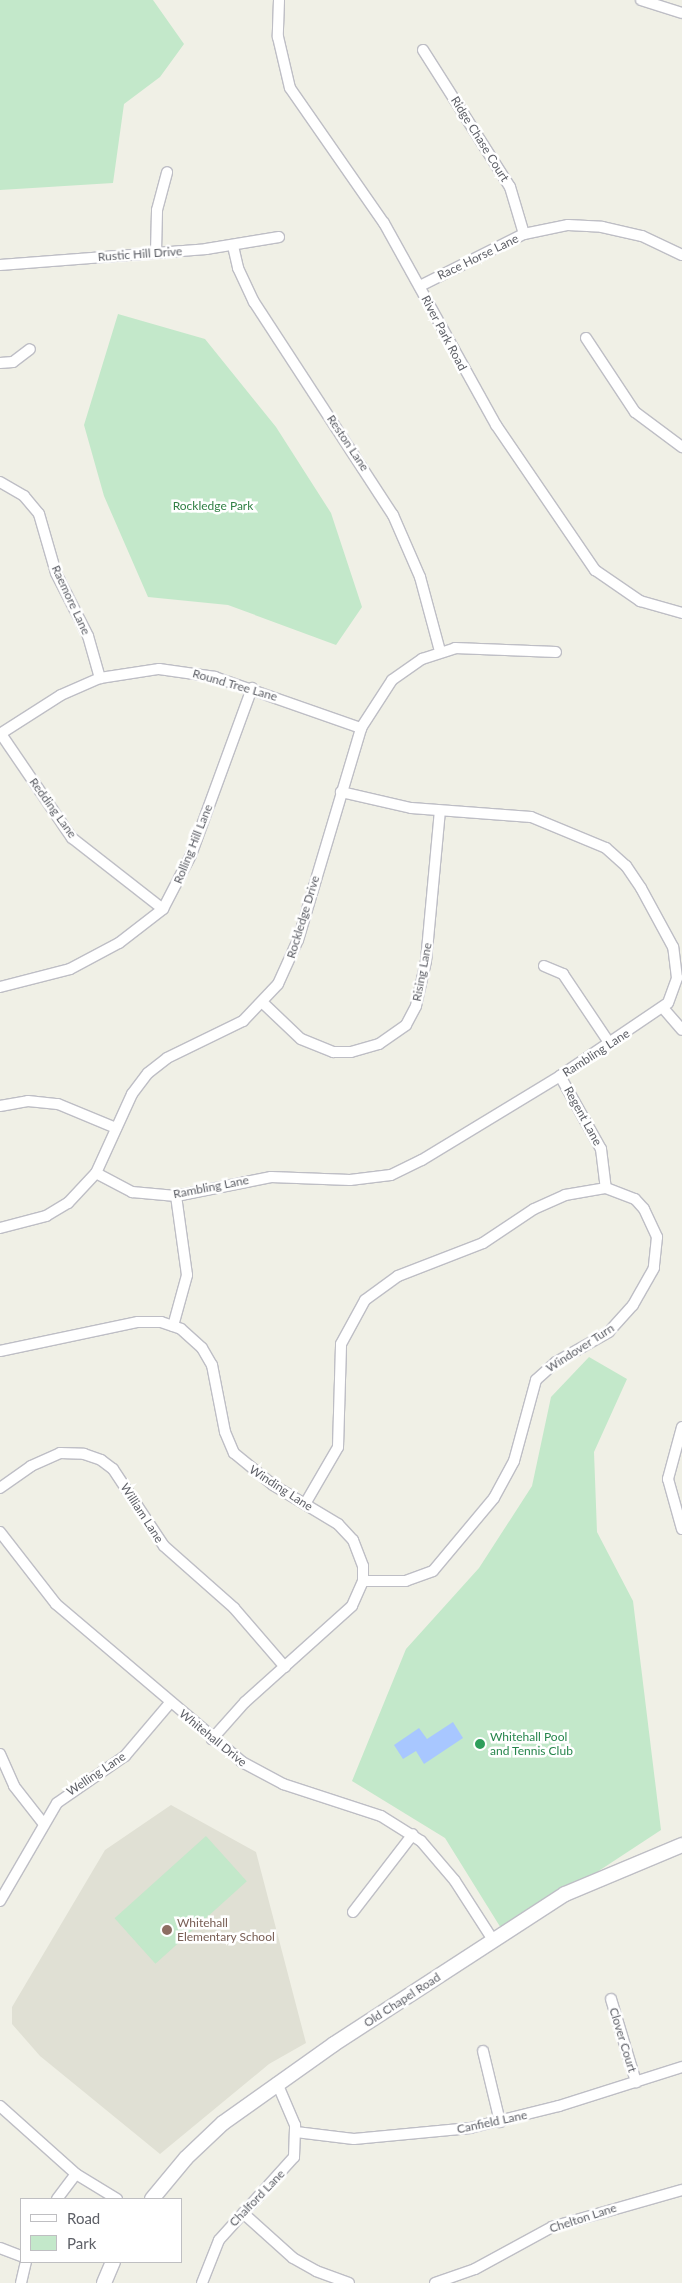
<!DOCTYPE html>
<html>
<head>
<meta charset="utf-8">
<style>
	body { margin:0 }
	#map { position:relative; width:682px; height:2283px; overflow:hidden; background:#f0f0e6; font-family:Lato,sans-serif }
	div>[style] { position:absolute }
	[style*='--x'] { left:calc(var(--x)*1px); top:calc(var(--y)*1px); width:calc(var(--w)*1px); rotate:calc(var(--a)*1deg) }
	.education>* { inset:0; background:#e0e0d4 }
	.green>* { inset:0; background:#c3e8ca; transform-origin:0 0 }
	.water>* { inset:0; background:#a8c7ff }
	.roads { filter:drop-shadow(1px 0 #bebec5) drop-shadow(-1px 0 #bebec5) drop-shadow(0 1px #bebec5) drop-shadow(0 -1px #bebec5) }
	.street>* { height:10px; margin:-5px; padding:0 5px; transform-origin:5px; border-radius:5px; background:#fff }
	.secondary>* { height:14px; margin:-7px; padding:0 7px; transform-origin:7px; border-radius:7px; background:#fff }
	.dots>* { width:14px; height:14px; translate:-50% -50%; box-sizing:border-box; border:2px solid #fff; border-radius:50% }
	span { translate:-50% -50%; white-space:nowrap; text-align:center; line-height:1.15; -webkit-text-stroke:5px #fff; paint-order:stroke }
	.street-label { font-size:12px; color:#5e6067 }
	.park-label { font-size:12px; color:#328146 }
	.leisure-label { font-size:12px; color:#27864d }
	.left { translate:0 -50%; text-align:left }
	.education-label { font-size:12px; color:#785e54 }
	.legend { position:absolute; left:20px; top:2198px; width:162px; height:65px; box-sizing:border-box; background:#fff; border:1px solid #bfbfc2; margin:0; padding:6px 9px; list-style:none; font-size:15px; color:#5e6067 }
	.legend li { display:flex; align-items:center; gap:10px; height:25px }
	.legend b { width:25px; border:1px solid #bfbfc2 }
</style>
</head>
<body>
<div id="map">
	<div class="education">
		<i style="clip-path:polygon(171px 1805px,256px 1852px,306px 2043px,269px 2064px,160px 2154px,40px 2056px,12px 2024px,12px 2007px,105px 1850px)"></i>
	</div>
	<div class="green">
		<i style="clip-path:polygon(0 0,153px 0,184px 44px,160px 77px,124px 104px,113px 183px,0 190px)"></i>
		<i style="clip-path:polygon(118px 314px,205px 339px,276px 427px,331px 513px,362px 607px,336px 645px,228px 605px,148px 597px,104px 496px,84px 425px)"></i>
		<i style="clip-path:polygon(589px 1357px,627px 1379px,594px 1452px,597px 1532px,633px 1601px,661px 1830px,504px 1933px,445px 1838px,352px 1781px,406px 1649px,479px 1568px,532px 1486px,551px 1397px)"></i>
		<i style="left:206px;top:1836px;width:61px;height:123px;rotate:48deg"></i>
	</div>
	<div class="water">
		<i style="clip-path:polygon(453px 1722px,463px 1738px,424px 1764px,416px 1751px,403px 1759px,394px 1745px,419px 1728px,427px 1739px)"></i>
	</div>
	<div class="roads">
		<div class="street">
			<i style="--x:279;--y:0;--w:37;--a:92"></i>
			<i style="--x:278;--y:37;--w:52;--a:76.8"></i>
			<i style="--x:290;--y:88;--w:165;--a:55.2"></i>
			<i style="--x:384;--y:223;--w:231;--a:61"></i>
			<i style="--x:496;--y:425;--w:176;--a:55.7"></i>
			<i style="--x:595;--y:570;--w:55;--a:34.6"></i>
			<i style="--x:640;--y:601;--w:44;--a:15.9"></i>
			<i style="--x:641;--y:0;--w:43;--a:17.6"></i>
			<i style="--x:423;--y:50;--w:162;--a:57.6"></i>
			<i style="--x:510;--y:187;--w:49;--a:73.4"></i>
			<i style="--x:233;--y:246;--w:23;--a:77"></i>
			<i style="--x:238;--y:268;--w:38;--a:65"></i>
			<i style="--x:254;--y:302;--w:254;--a:56.9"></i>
			<i style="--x:393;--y:515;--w:68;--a:66.5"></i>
			<i style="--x:420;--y:577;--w:77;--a:74.9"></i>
			<i style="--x:156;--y:252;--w:42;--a:-88.6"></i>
			<i style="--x:157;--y:210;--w:39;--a:-75"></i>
			<i style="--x:0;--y:265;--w:207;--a:-4.4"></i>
			<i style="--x:206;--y:249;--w:74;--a:-9.3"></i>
			<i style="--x:420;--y:286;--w:116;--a:-26.6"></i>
			<i style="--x:524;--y:234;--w:45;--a:-11.6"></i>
			<i style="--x:568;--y:225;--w:34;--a:3"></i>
			<i style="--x:602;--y:227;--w:41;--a:12.7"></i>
			<i style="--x:642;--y:236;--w:44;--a:25.4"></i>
			<i style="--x:586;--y:338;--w:89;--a:56.5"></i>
			<i style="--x:635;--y:412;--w:59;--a:36.7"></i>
			<i style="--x:0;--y:363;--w:13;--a:-4"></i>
			<i style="--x:13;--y:362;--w:21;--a:-37"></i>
			<i style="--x:0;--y:482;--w:28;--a:30"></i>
			<i style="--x:24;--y:496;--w:23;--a:50"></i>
			<i style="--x:39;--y:514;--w:61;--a:73.9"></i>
			<i style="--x:56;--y:573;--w:71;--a:63.1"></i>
			<i style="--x:88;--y:636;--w:44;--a:74.1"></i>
			<i style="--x:0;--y:734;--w:72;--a:-32.6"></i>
			<i style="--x:61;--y:695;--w:43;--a:-23.6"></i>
			<i style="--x:100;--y:678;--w:60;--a:-8.7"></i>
			<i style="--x:159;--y:669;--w:57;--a:8.1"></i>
			<i style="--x:215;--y:677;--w:155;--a:19.3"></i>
			<i style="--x:1;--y:734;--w:126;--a:55.7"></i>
			<i style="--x:72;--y:838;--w:115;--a:38"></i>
			<i style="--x:544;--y:966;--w:21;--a:23"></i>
			<i style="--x:563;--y:974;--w:84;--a:56.1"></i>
			<i style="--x:0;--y:987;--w:72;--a:-14.4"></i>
			<i style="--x:70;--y:969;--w:55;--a:-28"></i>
			<i style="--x:119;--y:943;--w:56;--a:-37.7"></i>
			<i style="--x:163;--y:909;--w:61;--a:-62.6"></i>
			<i style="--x:191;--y:855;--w:178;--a:-69.9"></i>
			<i style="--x:263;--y:1003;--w:52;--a:43.5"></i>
			<i style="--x:301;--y:1039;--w:35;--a:22"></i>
			<i style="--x:333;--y:1052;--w:18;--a:0"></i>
			<i style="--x:351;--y:1052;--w:29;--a:-16"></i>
			<i style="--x:379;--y:1044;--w:33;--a:-35"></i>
			<i style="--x:406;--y:1025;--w:21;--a:-62"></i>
			<i style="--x:416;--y:1006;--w:46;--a:-77.5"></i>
			<i style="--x:426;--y:961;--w:151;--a:-84.7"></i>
			<i style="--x:663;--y:1008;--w:29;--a:49"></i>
			<i style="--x:560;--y:1076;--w:84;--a:60.7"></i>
			<i style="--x:601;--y:1149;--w:39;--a:83"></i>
			<i style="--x:0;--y:1106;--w:28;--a:-10"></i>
			<i style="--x:28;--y:1101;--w:30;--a:6"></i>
			<i style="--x:58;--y:1104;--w:63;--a:22.5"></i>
			<i style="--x:96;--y:1173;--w:41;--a:27.8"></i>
			<i style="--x:132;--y:1192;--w:44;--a:5.2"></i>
			<i style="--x:176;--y:1196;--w:97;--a:-11.3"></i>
			<i style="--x:271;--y:1177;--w:79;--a:2.2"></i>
			<i style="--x:350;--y:1180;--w:41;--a:-7"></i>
			<i style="--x:391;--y:1175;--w:34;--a:-26"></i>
			<i style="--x:422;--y:1160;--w:162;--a:-31.3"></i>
			<i style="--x:560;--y:1076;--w:130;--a:-34.1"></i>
			<i style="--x:668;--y:1003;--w:27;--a:-70"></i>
			<i style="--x:677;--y:978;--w:31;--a:-97"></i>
			<i style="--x:673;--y:947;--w:67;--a:-118.5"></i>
			<i style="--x:641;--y:888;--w:27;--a:-124"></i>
			<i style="--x:626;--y:866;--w:27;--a:-138"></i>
			<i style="--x:606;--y:848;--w:81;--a:-157.5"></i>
			<i style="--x:531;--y:817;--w:120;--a:-175.7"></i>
			<i style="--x:411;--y:808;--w:72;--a:-167.1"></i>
			<i style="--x:0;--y:1228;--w:48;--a:-14.6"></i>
			<i style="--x:46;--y:1216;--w:26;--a:-31"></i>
			<i style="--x:68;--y:1203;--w:41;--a:-47"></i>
			<i style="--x:96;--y:1173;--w:87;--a:-65.5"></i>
			<i style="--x:132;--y:1094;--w:26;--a:-53"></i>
			<i style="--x:148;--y:1073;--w:24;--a:-38"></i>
			<i style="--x:167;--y:1058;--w:85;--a:-26"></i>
			<i style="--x:243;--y:1021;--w:51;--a:-46.6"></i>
			<i style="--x:278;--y:984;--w:48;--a:-65.6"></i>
			<i style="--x:298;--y:940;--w:221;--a:-73.4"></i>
			<i style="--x:361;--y:728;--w:57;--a:-57.1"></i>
			<i style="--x:392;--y:680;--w:37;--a:-35"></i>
			<i style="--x:422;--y:659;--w:35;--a:-18"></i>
			<i style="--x:455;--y:648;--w:101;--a:2.3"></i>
			<i style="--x:173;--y:1326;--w:53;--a:-74.6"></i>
			<i style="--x:187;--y:1275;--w:80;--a:-97.9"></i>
			<i style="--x:0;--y:1351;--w:141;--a:-11.9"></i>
			<i style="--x:138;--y:1322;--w:23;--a:0"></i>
			<i style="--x:161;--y:1322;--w:21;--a:19"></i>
			<i style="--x:181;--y:1329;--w:28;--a:42"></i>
			<i style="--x:202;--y:1348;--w:20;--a:60"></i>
			<i style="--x:212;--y:1365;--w:68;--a:79"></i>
			<i style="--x:225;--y:1432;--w:23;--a:67"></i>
			<i style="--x:234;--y:1453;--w:50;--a:39.4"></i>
			<i style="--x:273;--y:1485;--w:76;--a:31"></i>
			<i style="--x:338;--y:1524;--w:22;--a:47"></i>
			<i style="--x:353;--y:1540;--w:28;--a:69"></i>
			<i style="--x:363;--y:1566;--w:15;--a:90"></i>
			<i style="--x:363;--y:1581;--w:27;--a:114"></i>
			<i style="--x:352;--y:1606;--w:144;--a:138.1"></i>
			<i style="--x:245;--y:1702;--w:50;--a:131.7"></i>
			<i style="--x:682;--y:1427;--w:54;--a:105.1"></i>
			<i style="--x:668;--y:1479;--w:52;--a:74.4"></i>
			<i style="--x:0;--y:1488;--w:38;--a:-35"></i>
			<i style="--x:31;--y:1466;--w:32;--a:-24"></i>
			<i style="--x:60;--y:1453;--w:24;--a:2"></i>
			<i style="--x:84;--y:1454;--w:18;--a:19"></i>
			<i style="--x:101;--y:1460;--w:15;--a:37"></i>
			<i style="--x:113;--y:1469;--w:92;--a:56.5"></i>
			<i style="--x:164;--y:1546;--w:94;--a:41.5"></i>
			<i style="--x:234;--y:1608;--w:78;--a:49.2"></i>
			<i style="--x:305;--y:1504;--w:66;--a:-59.9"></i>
			<i style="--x:338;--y:1447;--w:103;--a:-88.3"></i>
			<i style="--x:341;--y:1344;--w:50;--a:-61.4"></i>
			<i style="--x:365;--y:1300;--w:41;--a:-36"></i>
			<i style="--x:398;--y:1276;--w:91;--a:-21.2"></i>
			<i style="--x:483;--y:1243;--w:61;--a:-33.7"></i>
			<i style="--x:534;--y:1209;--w:34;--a:-24"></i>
			<i style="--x:565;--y:1195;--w:42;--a:-9.7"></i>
			<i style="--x:606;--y:1188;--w:31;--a:21"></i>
			<i style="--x:635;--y:1199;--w:13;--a:48"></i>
			<i style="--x:644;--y:1209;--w:31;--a:65"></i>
			<i style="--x:657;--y:1237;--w:31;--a:96"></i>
			<i style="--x:654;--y:1268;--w:43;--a:119.6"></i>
			<i style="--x:633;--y:1305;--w:36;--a:132"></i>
			<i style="--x:609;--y:1332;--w:61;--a:150.5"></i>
			<i style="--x:556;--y:1362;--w:27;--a:138"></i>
			<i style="--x:536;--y:1380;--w:84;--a:105.2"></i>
			<i style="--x:514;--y:1461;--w:42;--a:118.4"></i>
			<i style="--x:494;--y:1498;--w:95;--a:129.9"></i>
			<i style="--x:433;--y:1571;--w:29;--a:160"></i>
			<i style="--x:406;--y:1581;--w:43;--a:180"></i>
			<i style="--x:0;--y:1532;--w:91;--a:52.1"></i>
			<i style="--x:56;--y:1604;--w:244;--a:40.3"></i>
			<i style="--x:242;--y:1762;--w:47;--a:28.2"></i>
			<i style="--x:283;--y:1784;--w:103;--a:18.1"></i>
			<i style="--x:381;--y:1816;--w:47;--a:32"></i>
			<i style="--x:421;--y:1841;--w:52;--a:49.6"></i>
			<i style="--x:455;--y:1881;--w:70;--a:57.2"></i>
			<i style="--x:0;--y:1754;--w:35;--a:66"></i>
			<i style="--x:14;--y:1786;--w:47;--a:51.9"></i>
			<i style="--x:0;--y:1901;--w:113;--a:-59.8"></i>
			<i style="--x:57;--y:1803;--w:83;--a:-34.7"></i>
			<i style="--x:125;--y:1756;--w:70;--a:-49.7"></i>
			<i style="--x:353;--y:1912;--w:98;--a:-52.4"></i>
			<i style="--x:611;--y:1999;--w:87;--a:73.2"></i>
			<i style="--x:483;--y:2051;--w:73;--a:76.5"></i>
			<i style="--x:0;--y:2106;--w:102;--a:41.8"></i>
			<i style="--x:76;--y:2174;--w:48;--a:31.4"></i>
			<i style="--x:296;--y:2132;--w:58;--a:6.9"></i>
			<i style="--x:354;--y:2139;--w:117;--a:-5.4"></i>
			<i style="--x:470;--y:2128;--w:92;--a:-13.9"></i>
			<i style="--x:559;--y:2106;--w:129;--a:-17.6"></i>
			<i style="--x:57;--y:2199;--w:31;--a:-53"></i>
			<i style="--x:243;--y:2213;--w:67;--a:42"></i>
			<i style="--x:293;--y:2258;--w:26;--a:29"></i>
			<i style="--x:316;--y:2271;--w:35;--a:20"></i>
			<i style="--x:0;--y:2248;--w:22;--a:21"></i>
			<i style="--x:21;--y:2283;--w:22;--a:-77"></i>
			<i style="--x:202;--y:2283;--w:46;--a:-68.4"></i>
			<i style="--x:219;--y:2240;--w:112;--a:-47.9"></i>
			<i style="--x:294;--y:2157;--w:32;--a:-88"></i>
			<i style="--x:295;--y:2125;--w:46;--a:-113.2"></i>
			<i style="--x:435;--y:2283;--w:42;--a:-19.3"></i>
			<i style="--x:475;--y:2269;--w:88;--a:-28.6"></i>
			<i style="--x:552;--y:2227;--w:135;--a:-15.9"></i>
		</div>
		<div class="secondary">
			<i style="--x:152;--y:2199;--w:53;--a:-50.3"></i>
			<i style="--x:186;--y:2158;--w:51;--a:-43.4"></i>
			<i style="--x:223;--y:2123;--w:136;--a:-35.4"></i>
			<i style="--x:334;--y:2044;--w:275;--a:-33"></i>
			<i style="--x:565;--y:1894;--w:127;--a:-22.7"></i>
			<i style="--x:104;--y:2283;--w:23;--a:-67"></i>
		</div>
	</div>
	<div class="dots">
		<i style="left:480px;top:1744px;background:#2e9e5b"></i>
		<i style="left:167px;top:1930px;background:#8d6e63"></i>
	</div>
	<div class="street-label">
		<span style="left:480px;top:139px;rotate:58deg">Ridge Chase Court</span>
		<span style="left:140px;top:254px;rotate:-4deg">Rustic Hill Drive</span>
		<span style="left:478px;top:257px;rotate:-26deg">Race Horse Lane</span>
		<span style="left:444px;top:333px;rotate:62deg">River Park Road</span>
		<span style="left:348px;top:443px;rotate:56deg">Reston Lane</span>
		<span style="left:71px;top:600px;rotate:65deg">Raemore Lane</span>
		<span style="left:235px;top:685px;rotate:16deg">Round Tree Lane</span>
		<span style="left:53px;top:808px;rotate:54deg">Redding Lane</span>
		<span style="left:193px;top:844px;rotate:-68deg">Rolling Hill Lane</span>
		<span style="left:303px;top:917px;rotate:-73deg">Rockledge Drive</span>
		<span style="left:422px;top:972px;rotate:-79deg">Rising Lane</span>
		<span style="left:596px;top:1053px;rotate:-33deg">Rambling Lane</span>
		<span style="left:583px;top:1116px;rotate:61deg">Regent Lane</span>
		<span style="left:211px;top:1187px;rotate:-11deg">Rambling Lane</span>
		<span style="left:580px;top:1348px;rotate:-33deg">Windover Turn</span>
		<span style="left:281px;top:1488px;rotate:33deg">Winding Lane</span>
		<span style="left:142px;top:1513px;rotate:57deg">William Lane</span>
		<span style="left:213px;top:1738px;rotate:39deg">Whitehall Drive</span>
		<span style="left:96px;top:1774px;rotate:-34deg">Welling Lane</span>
		<span style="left:402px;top:2000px;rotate:-33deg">Old Chapel Road</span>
		<span style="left:623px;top:2040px;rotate:73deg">Clover Court</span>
		<span style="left:492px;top:2122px;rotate:-12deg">Canfield Lane</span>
		<span style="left:257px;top:2198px;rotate:-46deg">Chalford Lane</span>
		<span style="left:583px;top:2218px;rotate:-18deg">Chelton Lane</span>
	</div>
	<div class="park-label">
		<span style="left:213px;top:506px">Rockledge Park</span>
	</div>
	<div class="leisure-label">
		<span class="left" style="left:490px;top:1744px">Whitehall Pool<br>and Tennis Club</span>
	</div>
	<div class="education-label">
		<span class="left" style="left:177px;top:1930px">Whitehall<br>Elementary School</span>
	</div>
	<ul class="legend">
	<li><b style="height:6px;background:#fff"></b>Road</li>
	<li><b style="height:14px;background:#c3e8ca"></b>Park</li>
	</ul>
</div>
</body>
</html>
